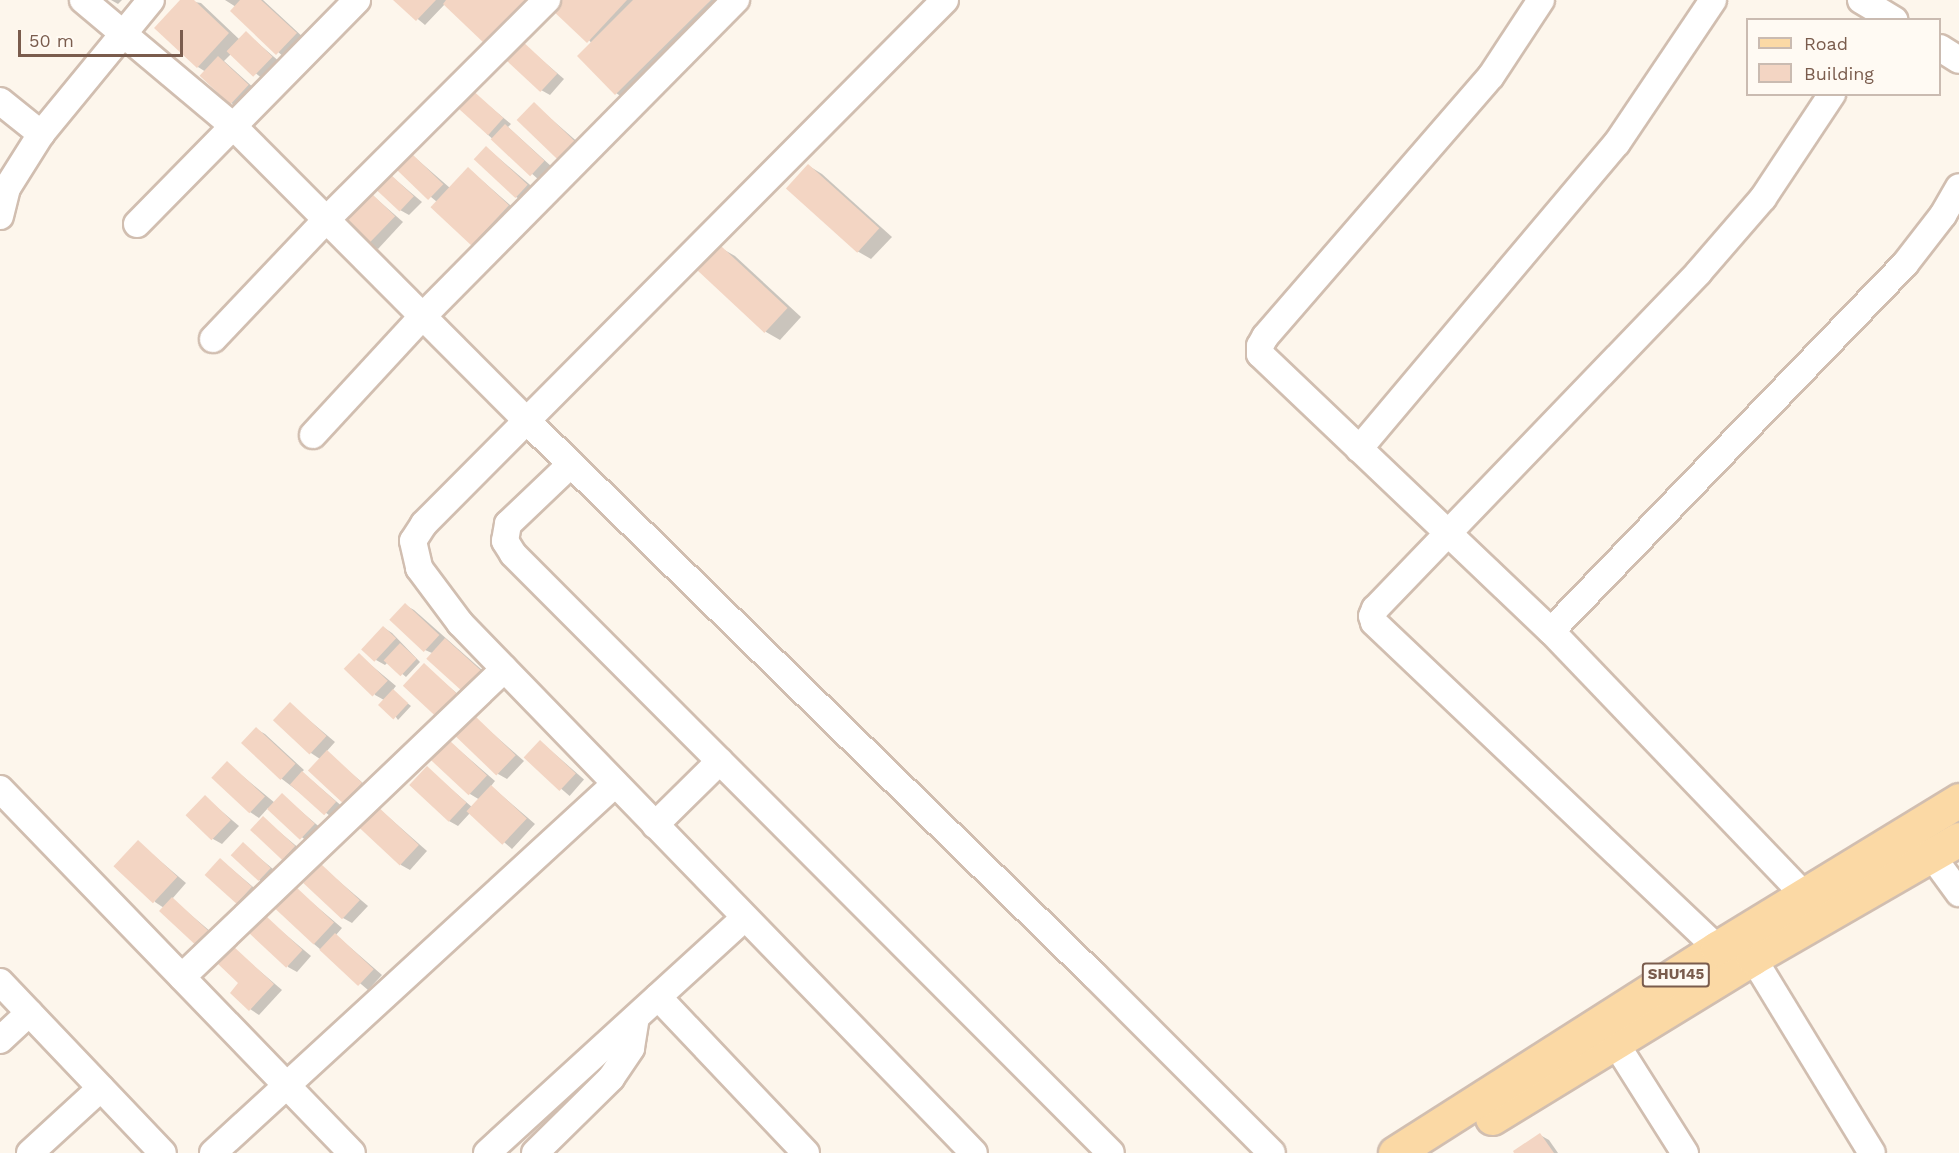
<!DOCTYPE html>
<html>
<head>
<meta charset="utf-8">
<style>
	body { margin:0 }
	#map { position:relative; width:1959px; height:1153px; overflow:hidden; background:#fdf6ec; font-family:"Work Sans",sans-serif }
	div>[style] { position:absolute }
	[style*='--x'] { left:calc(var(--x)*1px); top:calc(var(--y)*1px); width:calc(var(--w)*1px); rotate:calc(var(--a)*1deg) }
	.shadow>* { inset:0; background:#0003; transform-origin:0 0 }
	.building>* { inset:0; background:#f3d5c3; transform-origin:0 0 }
	.roads { filter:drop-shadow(2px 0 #d1beb0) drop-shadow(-2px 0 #d1beb0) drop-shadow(0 2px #d1beb0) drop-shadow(0 -2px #d1beb0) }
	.street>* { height:26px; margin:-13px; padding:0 13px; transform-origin:13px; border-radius:13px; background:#fff }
	.primary>* { height:33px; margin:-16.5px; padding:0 16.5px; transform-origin:16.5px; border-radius:16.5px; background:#fbd9a5 }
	span { translate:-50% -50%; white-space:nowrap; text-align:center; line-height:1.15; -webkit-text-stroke:4.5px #fffaf3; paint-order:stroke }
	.shield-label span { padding:2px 4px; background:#fffaf3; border:2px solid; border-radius:4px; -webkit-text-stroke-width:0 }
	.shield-label { font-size:15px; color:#7a5c4d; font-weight:700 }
	.legend { position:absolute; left:1746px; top:18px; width:195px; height:78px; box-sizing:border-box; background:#fffaf3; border:2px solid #cabbb1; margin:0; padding:8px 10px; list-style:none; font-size:18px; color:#7a5c4d }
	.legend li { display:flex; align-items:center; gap:12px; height:30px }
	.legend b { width:30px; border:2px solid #cabbb1 }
	.scale { position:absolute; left:18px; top:30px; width:165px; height:27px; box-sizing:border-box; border:3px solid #7a5c4d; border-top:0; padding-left:8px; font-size:18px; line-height:21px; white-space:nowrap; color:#7a5c4d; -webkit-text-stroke:4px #fffaf3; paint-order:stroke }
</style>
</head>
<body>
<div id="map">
	<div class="shadow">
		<i style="clip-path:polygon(111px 0,122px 0,118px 4px)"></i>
		<i style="clip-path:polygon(182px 0,201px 3px,240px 40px,246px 33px,281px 63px,265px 81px,232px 53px,224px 61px,257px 91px,240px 108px,231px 103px,206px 72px,198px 67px)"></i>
		<i style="clip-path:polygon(225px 0,263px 0,305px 39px,286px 59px,232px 11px,236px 7px)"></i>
		<i style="clip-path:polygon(395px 0,542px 0,445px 4px,425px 25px)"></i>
		<i style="clip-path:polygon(559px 0,724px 0,625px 99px,616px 93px,592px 44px)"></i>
		<i style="clip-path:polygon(520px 41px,564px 79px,550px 95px,541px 90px)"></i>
		<i style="clip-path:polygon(470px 90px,511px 124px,508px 127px,552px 167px,539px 180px,487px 134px)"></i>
		<i style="left:534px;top:104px;width:65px;height:23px;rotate:41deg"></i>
		<i style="clip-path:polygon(487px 148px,536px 190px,525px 202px,516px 197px)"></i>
		<i style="clip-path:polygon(411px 154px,450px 188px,469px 169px,517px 211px,480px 249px,432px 207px,437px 202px,398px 169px)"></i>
		<i style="clip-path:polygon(809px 166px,822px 174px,892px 237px,871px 259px,857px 251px,788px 188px)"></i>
		<i style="clip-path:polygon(390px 175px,422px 202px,409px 215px,400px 210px)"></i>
		<i style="clip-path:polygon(371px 194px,403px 222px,378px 249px,369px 244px)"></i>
		<i style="clip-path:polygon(721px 248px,735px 256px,801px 317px,780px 340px,766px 332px)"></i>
		<i style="clip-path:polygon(405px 605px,414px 610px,491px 678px,425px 650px)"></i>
		<i style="clip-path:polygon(383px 627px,392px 633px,420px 662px,406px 677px,388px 662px,385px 665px,376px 660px)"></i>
		<i style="clip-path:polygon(359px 655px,396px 686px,392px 691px,411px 706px,398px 720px,384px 700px,375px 695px)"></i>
		<i style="clip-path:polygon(424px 665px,468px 703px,449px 724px)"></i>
		<i style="clip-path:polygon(290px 704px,335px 742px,326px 752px,370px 789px,354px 806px,311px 770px,320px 759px,311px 753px)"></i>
		<i style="clip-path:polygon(474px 717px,524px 761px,507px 779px,498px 774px)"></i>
		<i style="clip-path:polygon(256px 729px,265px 734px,304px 770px,302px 772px,344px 808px,334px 819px,282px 779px,243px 743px)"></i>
		<i style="clip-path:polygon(450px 742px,495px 781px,491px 786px,535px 824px,512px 849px,470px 813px,458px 826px,449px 821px,411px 785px,427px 768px,473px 808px,480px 800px,470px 794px)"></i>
		<i style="left:541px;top:742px;width:57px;height:22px;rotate:41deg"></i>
		<i style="clip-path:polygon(227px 763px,275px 803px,282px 795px,323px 830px,310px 844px,268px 808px,259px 818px,250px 812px)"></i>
		<i style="clip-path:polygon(205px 797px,239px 826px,222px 844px,213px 839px)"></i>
		<i style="clip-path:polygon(376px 806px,427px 851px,410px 870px,401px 865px)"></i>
		<i style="left:263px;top:818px;width:52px;height:16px;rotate:40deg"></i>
		<i style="clip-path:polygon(138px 842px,186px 883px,172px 899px,217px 937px,206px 949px,197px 944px,164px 908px,155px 902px)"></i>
		<i style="clip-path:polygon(243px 844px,279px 874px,268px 885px,259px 880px)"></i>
		<i style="clip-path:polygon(221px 860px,260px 893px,246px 908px,237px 903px)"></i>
		<i style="clip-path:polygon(321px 866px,368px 906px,352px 923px,343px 918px)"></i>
		<i style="clip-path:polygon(296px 889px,342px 928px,336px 935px,382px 975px,368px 990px,314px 944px)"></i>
		<i style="clip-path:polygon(266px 918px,311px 956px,297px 972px,288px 967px)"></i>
		<i style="clip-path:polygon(233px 948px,282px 990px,259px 1015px,250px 1009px,241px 983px)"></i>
		<i style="clip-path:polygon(1540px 1135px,1549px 1140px,1558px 1153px,1516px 1153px)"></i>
	</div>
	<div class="building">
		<i style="clip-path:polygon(180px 0,194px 0,229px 33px,197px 68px,154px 28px)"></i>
		<i style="clip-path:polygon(240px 0,261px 0,297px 33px,276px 55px,230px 11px)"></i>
		<i style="clip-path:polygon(393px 0,436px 0,416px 21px)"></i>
		<i style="clip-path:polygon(446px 0,529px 0,486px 45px,443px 4px)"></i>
		<i style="clip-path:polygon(557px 0,627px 0,587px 43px,550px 8px)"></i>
		<i style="clip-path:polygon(633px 0,711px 0,615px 95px,577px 56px)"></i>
		<i style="left:246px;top:31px;width:37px;height:28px;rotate:44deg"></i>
		<i style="left:520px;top:39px;width:51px;height:25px;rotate:43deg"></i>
		<i style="left:218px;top:56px;width:42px;height:27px;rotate:43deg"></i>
		<i style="left:470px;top:88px;width:45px;height:23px;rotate:42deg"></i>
		<i style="left:534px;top:102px;width:57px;height:25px;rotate:44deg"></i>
		<i style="left:505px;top:124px;width:54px;height:21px;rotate:43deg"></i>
		<i style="left:486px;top:146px;width:57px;height:18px;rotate:43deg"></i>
		<i style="left:411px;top:153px;width:45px;height:22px;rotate:44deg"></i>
		<i style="left:808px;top:164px;width:96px;height:33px;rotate:42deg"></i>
		<i style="left:468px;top:167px;width:56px;height:55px;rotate:43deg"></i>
		<i style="left:389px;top:173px;width:34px;height:21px;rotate:43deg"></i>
		<i style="left:370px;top:192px;width:35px;height:40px;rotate:44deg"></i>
		<i style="left:721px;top:246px;width:91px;height:34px;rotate:43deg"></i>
		<i style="left:405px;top:603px;width:47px;height:23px;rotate:43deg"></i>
		<i style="left:383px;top:626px;width:18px;height:32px;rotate:43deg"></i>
		<i style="left:445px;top:638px;width:51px;height:28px;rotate:42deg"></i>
		<i style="left:400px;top:643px;width:23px;height:24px;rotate:43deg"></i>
		<i style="left:359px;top:653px;width:40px;height:22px;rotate:44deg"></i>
		<i style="left:424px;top:663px;width:50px;height:31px;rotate:43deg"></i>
		<i style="left:393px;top:689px;width:21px;height:22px;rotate:43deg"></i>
		<i style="left:290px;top:702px;width:50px;height:25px;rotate:43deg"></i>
		<i style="left:474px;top:715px;width:58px;height:28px;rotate:44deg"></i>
		<i style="left:256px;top:727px;width:54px;height:22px;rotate:43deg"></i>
		<i style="left:449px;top:740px;width:52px;height:27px;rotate:43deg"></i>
		<i style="left:540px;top:740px;width:49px;height:24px;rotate:43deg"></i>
		<i style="left:327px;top:750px;width:48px;height:28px;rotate:43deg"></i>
		<i style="left:227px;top:761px;width:52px;height:23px;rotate:43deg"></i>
		<i style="left:427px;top:766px;width:54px;height:26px;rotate:43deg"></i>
		<i style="left:302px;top:771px;width:46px;height:18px;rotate:42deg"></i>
		<i style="left:491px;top:785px;width:49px;height:36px;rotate:43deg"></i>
		<i style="left:282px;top:793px;width:45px;height:22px;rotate:43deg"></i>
		<i style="left:205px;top:795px;width:36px;height:28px;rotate:44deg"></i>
		<i style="left:375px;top:804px;width:60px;height:28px;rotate:43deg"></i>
		<i style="left:263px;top:816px;width:44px;height:19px;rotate:43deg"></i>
		<i style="left:138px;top:840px;width:54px;height:36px;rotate:43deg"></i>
		<i style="left:243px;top:842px;width:38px;height:18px;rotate:43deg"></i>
		<i style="left:220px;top:858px;width:43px;height:23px;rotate:42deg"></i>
		<i style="left:321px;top:864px;width:53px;height:26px;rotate:43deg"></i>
		<i style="left:296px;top:887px;width:52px;height:30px;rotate:43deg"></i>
		<i style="left:172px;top:897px;width:50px;height:19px;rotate:43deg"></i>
		<i style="left:266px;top:916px;width:50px;height:24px;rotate:43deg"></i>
		<i style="left:335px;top:933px;width:53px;height:23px;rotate:43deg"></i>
		<i style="clip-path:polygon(233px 946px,274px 984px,249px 1011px,230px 993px,238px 983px,217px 963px)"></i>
		<i style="clip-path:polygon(1540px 1133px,1554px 1153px,1514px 1153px,1513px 1151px)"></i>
	</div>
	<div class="roads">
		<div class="street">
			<i style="--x:83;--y:0;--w:196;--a:40"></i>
			<i style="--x:233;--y:126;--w:416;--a:45.1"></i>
			<i style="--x:527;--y:421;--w:794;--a:44.34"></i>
			<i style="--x:1095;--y:976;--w:250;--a:45"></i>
			<i style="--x:945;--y:0;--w:739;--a:134.84"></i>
			<i style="--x:424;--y:524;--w:20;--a:123"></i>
			<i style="--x:413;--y:541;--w:28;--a:77"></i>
			<i style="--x:419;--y:568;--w:69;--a:53.3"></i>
			<i style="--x:460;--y:623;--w:738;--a:45.88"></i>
			<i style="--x:1541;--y:0;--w:91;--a:123.3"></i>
			<i style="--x:1491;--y:76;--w:345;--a:130.9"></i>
			<i style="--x:1265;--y:337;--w:10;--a:119"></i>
			<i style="--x:1260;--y:346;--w:8;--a:90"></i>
			<i style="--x:1260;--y:354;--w:402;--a:43.6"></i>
			<i style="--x:1551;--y:631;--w:366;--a:46.2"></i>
			<i style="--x:1861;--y:0;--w:39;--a:31"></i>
			<i style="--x:1940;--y:48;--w:22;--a:32"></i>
			<i style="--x:0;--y:101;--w:53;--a:38.8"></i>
			<i style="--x:0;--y:216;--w:29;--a:-76"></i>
			<i style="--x:7;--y:188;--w:64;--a:-57.8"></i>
			<i style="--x:41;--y:134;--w:173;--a:-50.6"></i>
			<i style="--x:137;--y:224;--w:314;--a:-45.5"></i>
			<i style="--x:213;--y:339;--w:164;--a:-46.5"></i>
			<i style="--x:326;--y:220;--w:312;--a:-44.9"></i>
			<i style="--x:313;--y:435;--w:162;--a:-47.3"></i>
			<i style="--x:423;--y:316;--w:445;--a:-45.3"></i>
			<i style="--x:1359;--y:449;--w:400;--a:-49.9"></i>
			<i style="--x:1617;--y:143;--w:172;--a:-56.1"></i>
			<i style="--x:571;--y:464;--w:87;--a:136.4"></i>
			<i style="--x:508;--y:524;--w:17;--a:100"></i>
			<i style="--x:505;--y:541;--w:15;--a:58"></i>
			<i style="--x:513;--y:554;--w:846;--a:45.05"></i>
			<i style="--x:1551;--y:631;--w:510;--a:-46.03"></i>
			<i style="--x:1905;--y:264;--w:62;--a:-52.2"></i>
			<i style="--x:1943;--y:215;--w:32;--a:-60"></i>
			<i style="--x:0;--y:789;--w:506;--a:45.96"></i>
			<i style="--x:655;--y:825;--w:91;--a:-44.6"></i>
			<i style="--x:1932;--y:856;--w:46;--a:53.9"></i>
			<i style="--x:1717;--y:948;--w:473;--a:-136.5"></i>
			<i style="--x:1374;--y:622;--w:6;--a:-108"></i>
			<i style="--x:1372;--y:616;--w:8;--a:-67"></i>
			<i style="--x:1375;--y:609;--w:467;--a:-46.1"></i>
			<i style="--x:1699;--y:272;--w:98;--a:-49.1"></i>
			<i style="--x:1763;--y:198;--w:125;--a:-56.4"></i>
			<i style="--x:1753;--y:958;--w:228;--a:58.6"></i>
			<i style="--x:182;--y:977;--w:446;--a:-43.7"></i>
			<i style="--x:0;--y:982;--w:236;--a:46.4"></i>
			<i style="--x:658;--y:997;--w:215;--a:46.5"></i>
			<i style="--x:0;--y:1040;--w:40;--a:-43"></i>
			<i style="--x:1616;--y:1044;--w:129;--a:57.7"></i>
			<i style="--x:30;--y:1153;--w:96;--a:-42.5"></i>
			<i style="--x:213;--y:1153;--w:546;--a:-42.55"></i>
			<i style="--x:487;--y:1153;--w:348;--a:-42.4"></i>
			<i style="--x:535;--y:1153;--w:107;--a:-44.6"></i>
			<i style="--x:611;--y:1078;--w:36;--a:-56"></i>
			<i style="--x:631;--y:1048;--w:30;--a:-81"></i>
		</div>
		<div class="primary">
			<i style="--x:1492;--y:1118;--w:306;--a:-31.5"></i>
			<i style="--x:1753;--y:958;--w:238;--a:-30"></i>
			<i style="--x:1395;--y:1153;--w:382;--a:-32.5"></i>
			<i style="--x:1717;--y:948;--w:284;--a:-31.4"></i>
		</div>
	</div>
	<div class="shield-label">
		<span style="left:1676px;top:975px">SHU145</span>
	</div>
	<ul class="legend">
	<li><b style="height:8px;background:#fbd9a5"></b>Road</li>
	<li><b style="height:16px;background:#f3d5c3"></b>Building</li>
	</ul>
	<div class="scale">50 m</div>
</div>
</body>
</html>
